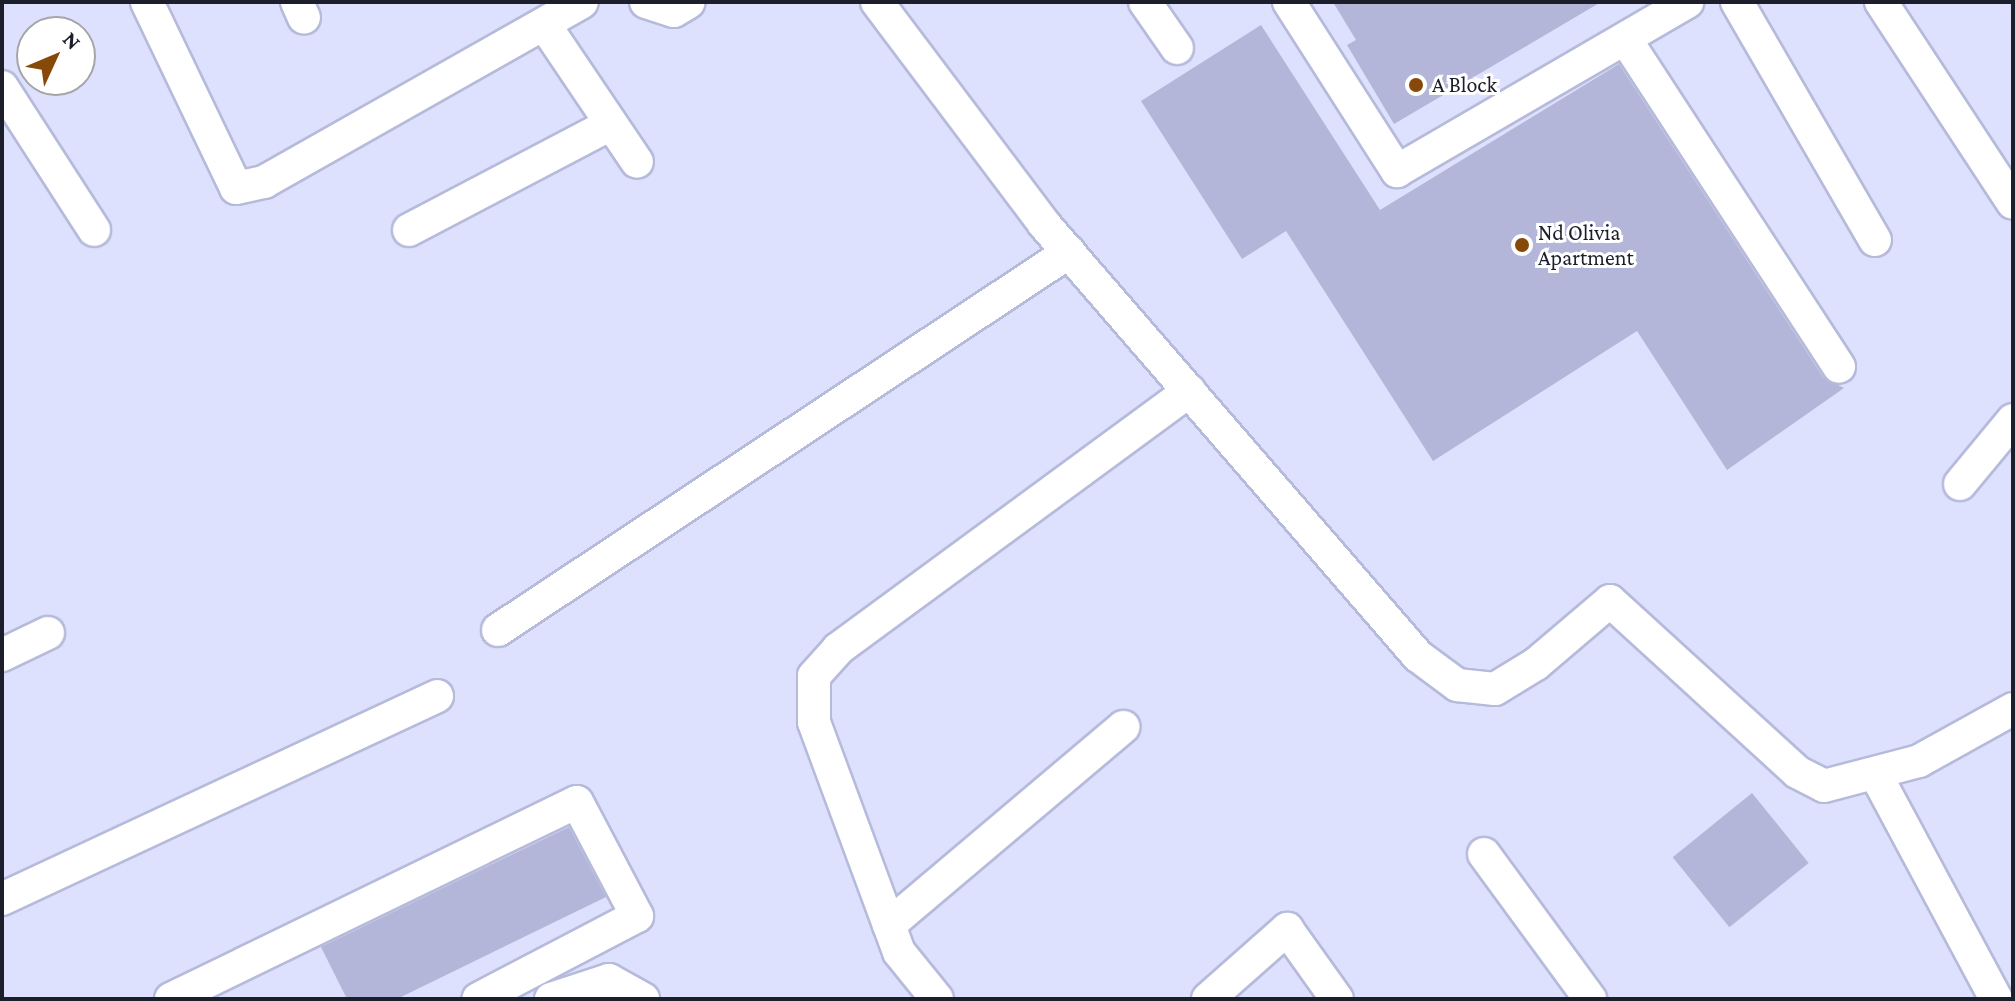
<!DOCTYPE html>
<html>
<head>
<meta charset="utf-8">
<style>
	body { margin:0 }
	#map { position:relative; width:2015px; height:1001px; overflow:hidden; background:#dee1fd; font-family:"Crimson Pro",serif }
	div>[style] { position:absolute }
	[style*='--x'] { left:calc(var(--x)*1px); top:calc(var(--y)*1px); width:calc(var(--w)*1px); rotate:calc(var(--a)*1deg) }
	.building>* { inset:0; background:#b3b6d8; transform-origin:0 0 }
	.roads { filter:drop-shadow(2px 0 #b6badb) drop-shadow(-2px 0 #b6badb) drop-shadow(0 2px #b6badb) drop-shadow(0 -2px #b6badb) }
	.minor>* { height:32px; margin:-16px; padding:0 16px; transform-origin:16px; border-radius:16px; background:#fff }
	.dots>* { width:22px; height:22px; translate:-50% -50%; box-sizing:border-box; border:4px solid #fff; border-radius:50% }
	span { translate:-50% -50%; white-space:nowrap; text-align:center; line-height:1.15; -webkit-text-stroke:6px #fff; paint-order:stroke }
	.poi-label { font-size:22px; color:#1d1e2b }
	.left { translate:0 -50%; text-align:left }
	.frame { position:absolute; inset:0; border:4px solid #1d1e2b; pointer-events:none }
	.north { position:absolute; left:16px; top:16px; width:80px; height:80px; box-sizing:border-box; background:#fff; border:2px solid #a5a5aa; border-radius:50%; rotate:46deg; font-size:22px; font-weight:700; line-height:32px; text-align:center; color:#1d1e2b }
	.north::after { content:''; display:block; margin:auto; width:28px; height:36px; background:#87490a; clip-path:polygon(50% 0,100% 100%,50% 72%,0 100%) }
</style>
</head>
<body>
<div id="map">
	<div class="building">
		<i style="clip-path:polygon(1333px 2px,1601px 2px,1394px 124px,1347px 45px,1356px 40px)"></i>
		<i style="clip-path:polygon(1261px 25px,1380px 210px,1619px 64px,1823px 377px,1844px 388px,1727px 470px,1637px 331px,1433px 461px,1286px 231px,1242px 259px,1141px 101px)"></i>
		<i style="left:1752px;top:793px;width:90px;height:102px;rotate:51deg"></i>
		<i style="clip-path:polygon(569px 827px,606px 897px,397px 999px,347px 999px,321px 947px)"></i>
	</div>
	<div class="roads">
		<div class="minor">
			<i style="--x:147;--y:2;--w:206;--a:64.4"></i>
			<i style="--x:236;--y:188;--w:29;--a:-12"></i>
			<i style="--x:264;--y:182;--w:365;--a:-29.5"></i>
			<i style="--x:297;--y:2;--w:17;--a:66"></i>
			<i style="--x:646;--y:2;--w:29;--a:18"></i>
			<i style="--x:674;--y:11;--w:17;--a:-31"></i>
			<i style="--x:877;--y:2;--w:278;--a:53"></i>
			<i style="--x:1044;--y:224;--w:571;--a:49.12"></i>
			<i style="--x:1418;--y:656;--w:49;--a:36.6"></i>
			<i style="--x:1457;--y:685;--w:38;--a:6"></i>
			<i style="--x:1495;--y:689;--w:48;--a:-31.4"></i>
			<i style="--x:1536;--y:664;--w:97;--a:-40.4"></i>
			<i style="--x:1610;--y:601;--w:253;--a:42.4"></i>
			<i style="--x:1797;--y:772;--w:30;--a:27"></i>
			<i style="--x:1824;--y:786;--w:98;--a:-14.7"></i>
			<i style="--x:1919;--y:761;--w:107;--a:-29"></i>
			<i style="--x:1145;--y:2;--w:56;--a:55.2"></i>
			<i style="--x:1289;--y:2;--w:201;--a:57.4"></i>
			<i style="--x:1397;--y:171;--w:336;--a:-30.2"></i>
			<i style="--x:1737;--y:2;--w:275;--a:59.9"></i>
			<i style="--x:1881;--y:2;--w:240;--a:56.7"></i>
			<i style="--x:544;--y:24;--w:166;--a:56"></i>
			<i style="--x:1626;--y:40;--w:390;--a:56.9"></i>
			<i style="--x:2;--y:87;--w:170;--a:57.2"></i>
			<i style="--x:409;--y:230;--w:228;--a:-27.7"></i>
			<i style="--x:1960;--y:484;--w:83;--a:-50.4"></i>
			<i style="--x:498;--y:630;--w:685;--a:-33.5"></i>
			<i style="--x:2;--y:655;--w:51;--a:-25.6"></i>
			<i style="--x:1876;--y:775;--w:254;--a:61.8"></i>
			<i style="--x:1484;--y:854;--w:180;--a:53.8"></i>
			<i style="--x:2;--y:899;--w:480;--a:-25"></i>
			<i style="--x:889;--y:925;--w:307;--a:-40.2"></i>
			<i style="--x:171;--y:999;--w:451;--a:-25.9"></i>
			<i style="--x:577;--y:802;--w:129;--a:62.2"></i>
			<i style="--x:637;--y:916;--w:179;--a:152.4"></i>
			<i style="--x:551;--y:999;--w:61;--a:-18.1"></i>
			<i style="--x:609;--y:980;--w:39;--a:29"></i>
			<i style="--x:937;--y:999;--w:60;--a:-129"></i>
			<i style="--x:899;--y:952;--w:245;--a:-110.3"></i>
			<i style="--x:814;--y:722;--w:46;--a:-90"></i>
			<i style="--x:814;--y:676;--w:36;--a:-48"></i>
			<i style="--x:838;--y:649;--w:436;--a:-36.3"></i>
			<i style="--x:1208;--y:999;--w:106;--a:-41.5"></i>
			<i style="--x:1287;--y:929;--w:86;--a:54.5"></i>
		</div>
	</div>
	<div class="dots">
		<i style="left:1416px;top:85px;background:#87490a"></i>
		<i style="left:1522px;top:245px;background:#87490a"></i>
	</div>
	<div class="poi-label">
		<span class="left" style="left:1432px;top:85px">A Block</span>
		<span class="left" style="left:1538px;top:245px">Nd Olivia<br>Apartment</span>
	</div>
	<div class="frame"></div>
	<div class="north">N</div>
</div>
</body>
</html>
